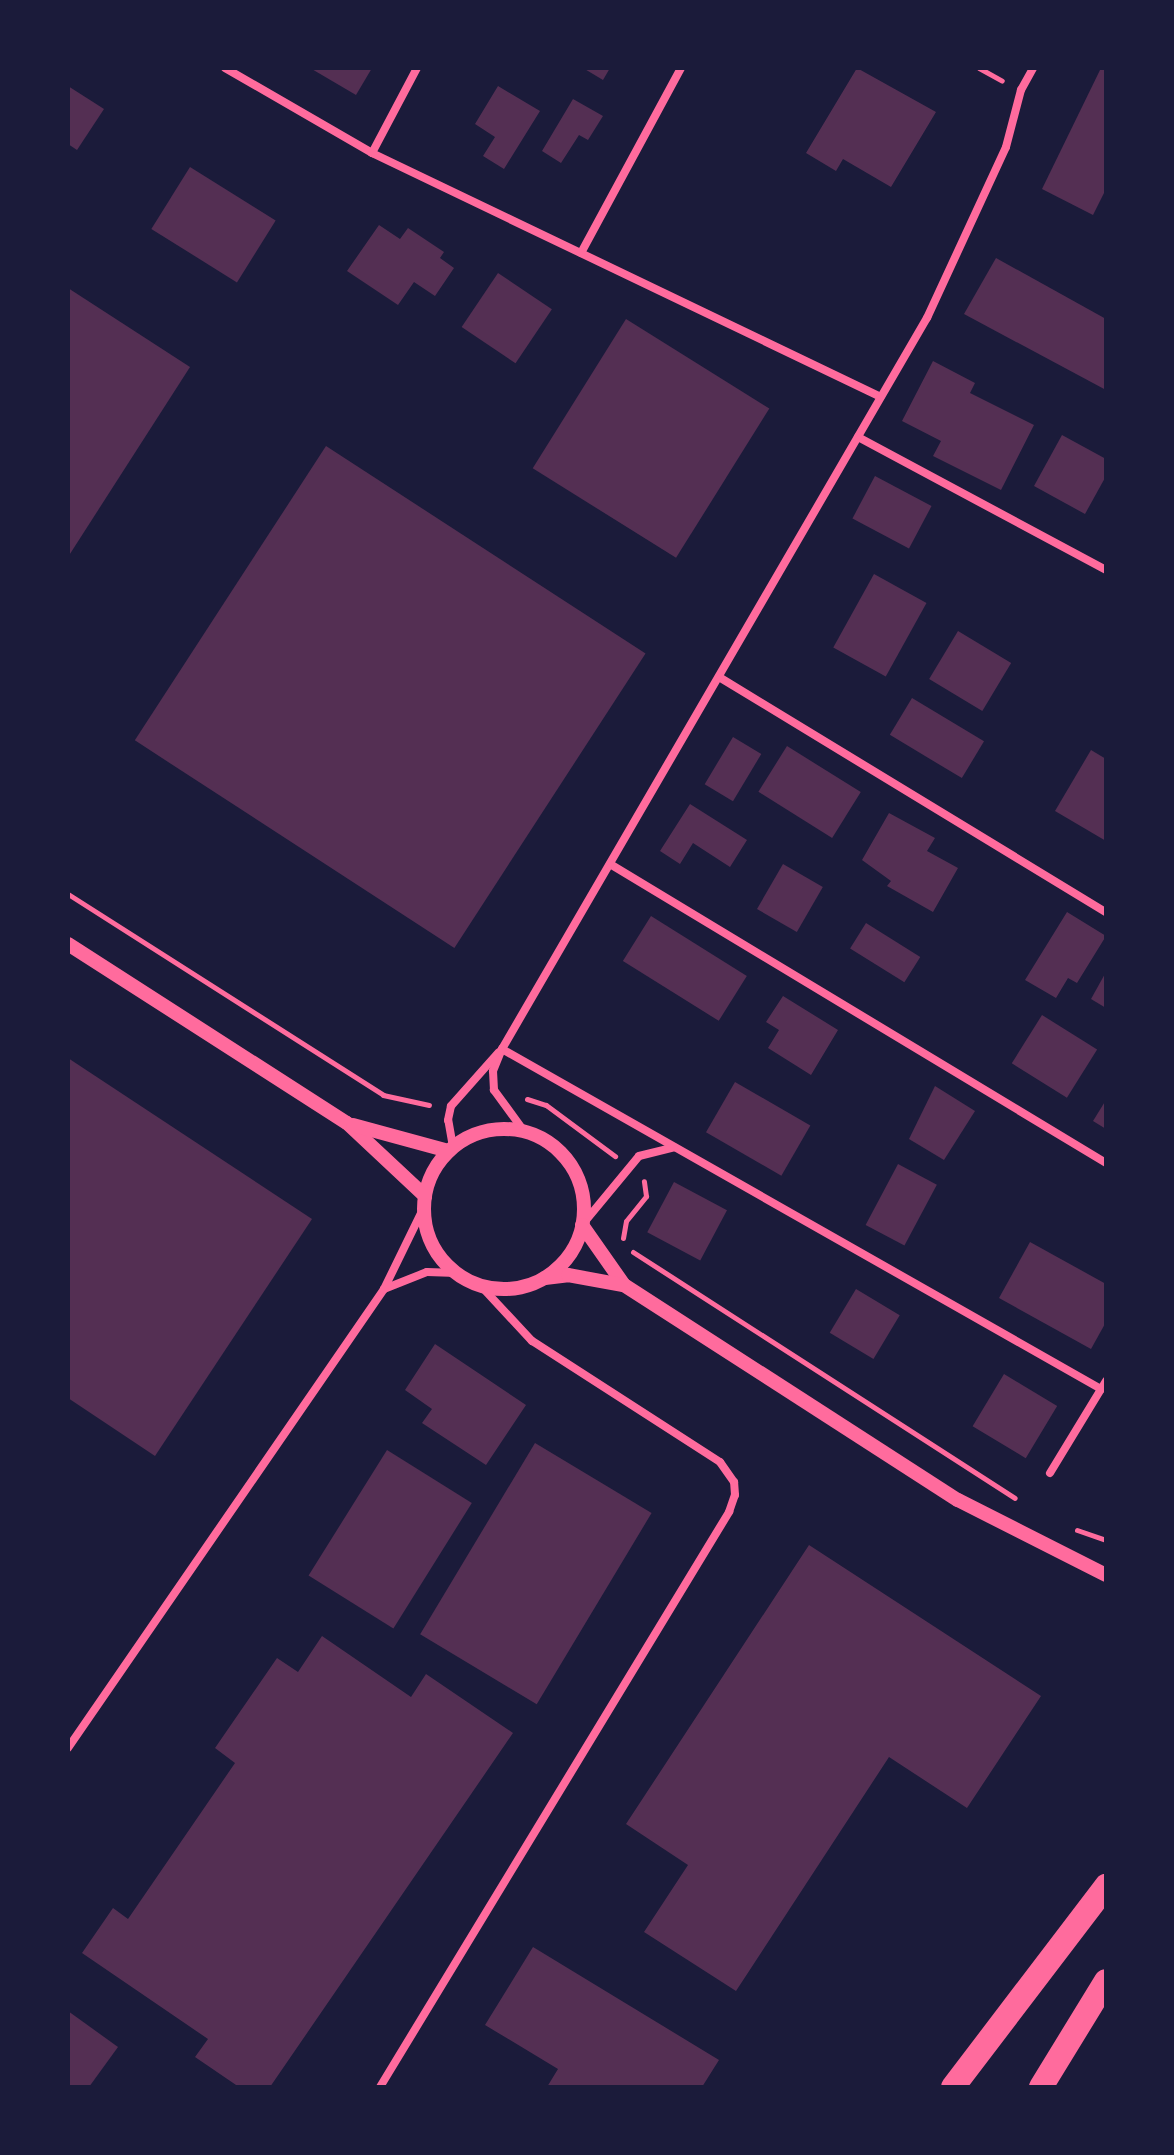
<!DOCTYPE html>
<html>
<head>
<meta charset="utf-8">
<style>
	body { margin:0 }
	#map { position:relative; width:1174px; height:2155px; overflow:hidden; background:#1b1b3a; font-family:"Fira Sans Condensed",sans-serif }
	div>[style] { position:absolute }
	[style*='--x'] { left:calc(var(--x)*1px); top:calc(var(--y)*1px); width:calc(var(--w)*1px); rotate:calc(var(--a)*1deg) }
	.building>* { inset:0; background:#542f53; transform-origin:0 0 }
	.path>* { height:5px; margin:-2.5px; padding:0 2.5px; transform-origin:2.5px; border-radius:2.5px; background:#ff6b9d }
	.minor>* { height:8px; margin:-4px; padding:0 4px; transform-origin:4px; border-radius:4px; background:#ff6b9d }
	.tertiary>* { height:14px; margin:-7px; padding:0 7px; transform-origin:7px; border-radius:7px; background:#ff6b9d }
	.tertiary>.ring { margin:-7px; padding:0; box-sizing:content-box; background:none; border:14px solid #ff6b9d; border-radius:50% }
	.motorway>* { height:24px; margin:-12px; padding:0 12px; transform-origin:12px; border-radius:12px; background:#ff6b9d }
	span { translate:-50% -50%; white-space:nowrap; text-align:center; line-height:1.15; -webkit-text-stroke:7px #1b1b3a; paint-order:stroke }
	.frame { position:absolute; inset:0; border:70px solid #1b1b3a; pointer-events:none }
</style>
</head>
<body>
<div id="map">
	<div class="building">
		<i style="clip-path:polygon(310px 68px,372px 68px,356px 95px)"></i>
		<i style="clip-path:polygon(583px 68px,610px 68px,603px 80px)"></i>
		<i style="clip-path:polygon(857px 68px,936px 112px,891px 187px,843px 159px,836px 171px,806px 153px)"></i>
		<i style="clip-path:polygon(1101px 68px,1106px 68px,1106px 189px,1093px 215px,1042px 189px)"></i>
		<i style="clip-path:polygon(68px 86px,104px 109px,77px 150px,68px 144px)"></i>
		<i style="clip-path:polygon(498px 86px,540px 111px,504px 169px,483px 156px,495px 137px,475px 124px)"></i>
		<i style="clip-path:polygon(573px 99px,603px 116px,588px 140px,579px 135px,561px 163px,542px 151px)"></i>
		<i style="left:190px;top:167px;width:101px;height:73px;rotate:32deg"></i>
		<i style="clip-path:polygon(379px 225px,400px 239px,408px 228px,444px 252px,440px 258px,454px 268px,435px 296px,414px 282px,398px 305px,347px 271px)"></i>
		<i style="clip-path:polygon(996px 258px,1106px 319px,1106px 390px,964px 314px)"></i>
		<i style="left:498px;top:273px;width:65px;height:65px;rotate:34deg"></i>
		<i style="clip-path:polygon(68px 288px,190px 367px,68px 557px)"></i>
		<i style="left:626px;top:319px;width:169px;height:176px;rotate:32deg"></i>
		<i style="clip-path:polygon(933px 361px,975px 383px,970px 393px,1034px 425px,1001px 490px,933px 456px,941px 441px,902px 421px)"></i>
		<i style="clip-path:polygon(1062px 435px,1106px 459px,1106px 476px,1085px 514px,1034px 486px)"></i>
		<i style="left:326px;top:446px;width:381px;height:351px;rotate:33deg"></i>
		<i style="left:875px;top:476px;width:64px;height:48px;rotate:28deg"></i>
		<i style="left:874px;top:574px;width:60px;height:84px;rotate:29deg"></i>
		<i style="left:958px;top:631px;width:62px;height:56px;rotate:31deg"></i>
		<i style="left:912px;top:698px;width:84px;height:43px;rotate:31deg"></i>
		<i style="left:733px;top:737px;width:33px;height:55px;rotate:31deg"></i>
		<i style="left:787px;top:746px;width:87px;height:54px;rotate:32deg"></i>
		<i style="clip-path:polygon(1091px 750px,1106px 759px,1106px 841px,1055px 811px)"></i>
		<i style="clip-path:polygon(690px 804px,747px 840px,730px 867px,693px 843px,680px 864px,660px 851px)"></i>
		<i style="clip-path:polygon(889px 813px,935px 838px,927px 851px,958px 868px,933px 912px,887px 886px,891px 881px,862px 860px)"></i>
		<i style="left:783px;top:864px;width:46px;height:52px;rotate:30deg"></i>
		<i style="clip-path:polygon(1067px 912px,1106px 936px,1077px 983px,1068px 978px,1056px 998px,1025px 980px)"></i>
		<i style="left:651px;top:916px;width:113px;height:53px;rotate:32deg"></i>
		<i style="left:866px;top:923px;width:64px;height:30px;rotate:32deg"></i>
		<i style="clip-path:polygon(1106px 972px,1106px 1008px,1091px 999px)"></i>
		<i style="clip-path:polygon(783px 996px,838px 1030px,811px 1075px,768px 1048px,779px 1030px,766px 1022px)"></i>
		<i style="left:1042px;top:1015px;width:65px;height:57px;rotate:32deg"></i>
		<i style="clip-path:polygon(68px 1058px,312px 1219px,155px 1456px,68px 1398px)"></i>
		<i style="left:735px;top:1082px;width:87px;height:58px;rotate:30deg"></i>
		<i style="clip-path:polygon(935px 1086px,975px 1111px,944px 1160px,909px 1139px)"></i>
		<i style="clip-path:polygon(1106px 1100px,1106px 1129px,1093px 1121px)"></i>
		<i style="left:898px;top:1164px;width:44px;height:69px;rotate:28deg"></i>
		<i style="left:674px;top:1182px;width:60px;height:57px;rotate:28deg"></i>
		<i style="clip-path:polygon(1030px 1242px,1106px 1284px,1106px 1322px,1091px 1349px,999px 1298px)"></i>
		<i style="left:856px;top:1289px;width:51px;height:51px;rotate:31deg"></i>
		<i style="clip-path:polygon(435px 1344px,526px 1405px,486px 1465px,422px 1423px,432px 1409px,405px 1390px)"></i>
		<i style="left:1004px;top:1374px;width:62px;height:61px;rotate:31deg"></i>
		<i style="left:535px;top:1443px;width:136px;height:223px;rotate:31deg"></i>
		<i style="left:387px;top:1450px;width:100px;height:148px;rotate:32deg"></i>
		<i style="clip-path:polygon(809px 1545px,1041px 1696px,967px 1808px,889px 1757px,736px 1991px,644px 1932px,688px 1865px,626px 1824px)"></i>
		<i style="clip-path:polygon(322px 1636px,411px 1697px,426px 1674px,513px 1733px,270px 2087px,239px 2087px,195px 2057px,208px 2039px,82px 1953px,113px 1908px,128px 1919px,235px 1763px,215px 1748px,277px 1658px,298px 1672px)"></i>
		<i style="clip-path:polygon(533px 1947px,719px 2060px,702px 2087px,547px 2087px,558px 2069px,485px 2025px)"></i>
		<i style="clip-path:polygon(68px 2011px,118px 2047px,89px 2087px,68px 2087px)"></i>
	</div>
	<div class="path">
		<i style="--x:979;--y:68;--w:26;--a:29"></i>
		<i style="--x:68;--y:894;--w:374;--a:32.5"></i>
		<i style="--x:383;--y:1095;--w:47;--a:12.3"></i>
		<i style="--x:527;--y:1099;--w:20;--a:18"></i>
		<i style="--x:546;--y:1105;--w:86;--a:36.5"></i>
		<i style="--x:623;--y:1238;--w:17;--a:-80"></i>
		<i style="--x:626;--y:1221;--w:32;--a:-51"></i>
		<i style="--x:646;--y:1196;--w:15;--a:-98"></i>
		<i style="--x:633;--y:1252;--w:454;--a:32.8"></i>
		<i style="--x:1077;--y:1530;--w:31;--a:19"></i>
	</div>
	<div class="minor">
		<i style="--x:225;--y:68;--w:170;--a:30"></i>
		<i style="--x:372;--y:153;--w:564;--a:25.61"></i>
		<i style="--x:372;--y:153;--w:96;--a:-62.1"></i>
		<i style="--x:581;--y:253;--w:210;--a:-61.6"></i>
		<i style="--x:858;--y:437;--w:281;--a:28.2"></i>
		<i style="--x:719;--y:677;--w:453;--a:31.3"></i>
		<i style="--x:610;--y:864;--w:579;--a:31.08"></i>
		<i style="--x:502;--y:1049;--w:689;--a:29.58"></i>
		<i style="--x:524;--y:1131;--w:51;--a:-126.2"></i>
		<i style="--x:494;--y:1090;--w:19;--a:-93"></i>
		<i style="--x:493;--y:1071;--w:24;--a:-68"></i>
		<i style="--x:502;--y:1049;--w:846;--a:-59.83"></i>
		<i style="--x:927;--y:318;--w:188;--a:-65.2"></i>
		<i style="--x:1006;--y:147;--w:59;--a:-75.3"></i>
		<i style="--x:1021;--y:90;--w:25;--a:-61"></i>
		<i style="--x:453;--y:1147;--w:27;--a:-100"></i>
		<i style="--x:448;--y:1120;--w:14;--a:-78"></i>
		<i style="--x:451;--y:1106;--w:72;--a:-48.4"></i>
		<i style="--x:582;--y:1225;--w:89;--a:-50.4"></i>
		<i style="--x:639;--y:1156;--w:36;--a:-14"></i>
		<i style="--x:384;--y:1289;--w:46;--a:-21.6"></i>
		<i style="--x:427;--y:1272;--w:30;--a:2"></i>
		<i style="--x:1050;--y:1473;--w:108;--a:-58.7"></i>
		<i style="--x:68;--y:1748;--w:557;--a:-55.45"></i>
		<i style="--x:384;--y:1289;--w:91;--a:-64"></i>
		<i style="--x:380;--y:2087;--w:673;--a:-58.74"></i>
		<i style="--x:729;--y:1512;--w:18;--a:-71"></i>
		<i style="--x:735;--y:1495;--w:13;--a:-94"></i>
		<i style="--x:734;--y:1482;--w:24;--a:-125"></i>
		<i style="--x:720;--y:1462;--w:224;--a:-147.2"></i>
		<i style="--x:532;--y:1341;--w:78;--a:-132.9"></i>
	</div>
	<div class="tertiary">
		<i style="--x:68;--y:944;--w:331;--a:32.7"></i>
		<i style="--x:347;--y:1123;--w:107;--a:43.1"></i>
		<i style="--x:353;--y:1125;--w:99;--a:15.2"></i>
		<i class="ring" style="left:424px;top:1129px;width:146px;height:146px"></i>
		<i style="--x:582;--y:1225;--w:73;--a:55"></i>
		<i style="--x:624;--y:1285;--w:397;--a:32.8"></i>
		<i style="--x:958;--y:1500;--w:166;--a:26.9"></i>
		<i style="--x:545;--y:1278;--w:23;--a:-7"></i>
		<i style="--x:568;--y:1275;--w:56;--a:10.3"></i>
	</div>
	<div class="motorway">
		<i style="--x:953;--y:2087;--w:253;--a:-52.7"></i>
		<i style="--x:1041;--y:2087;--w:124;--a:-58.5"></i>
	</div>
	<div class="frame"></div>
</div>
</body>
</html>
